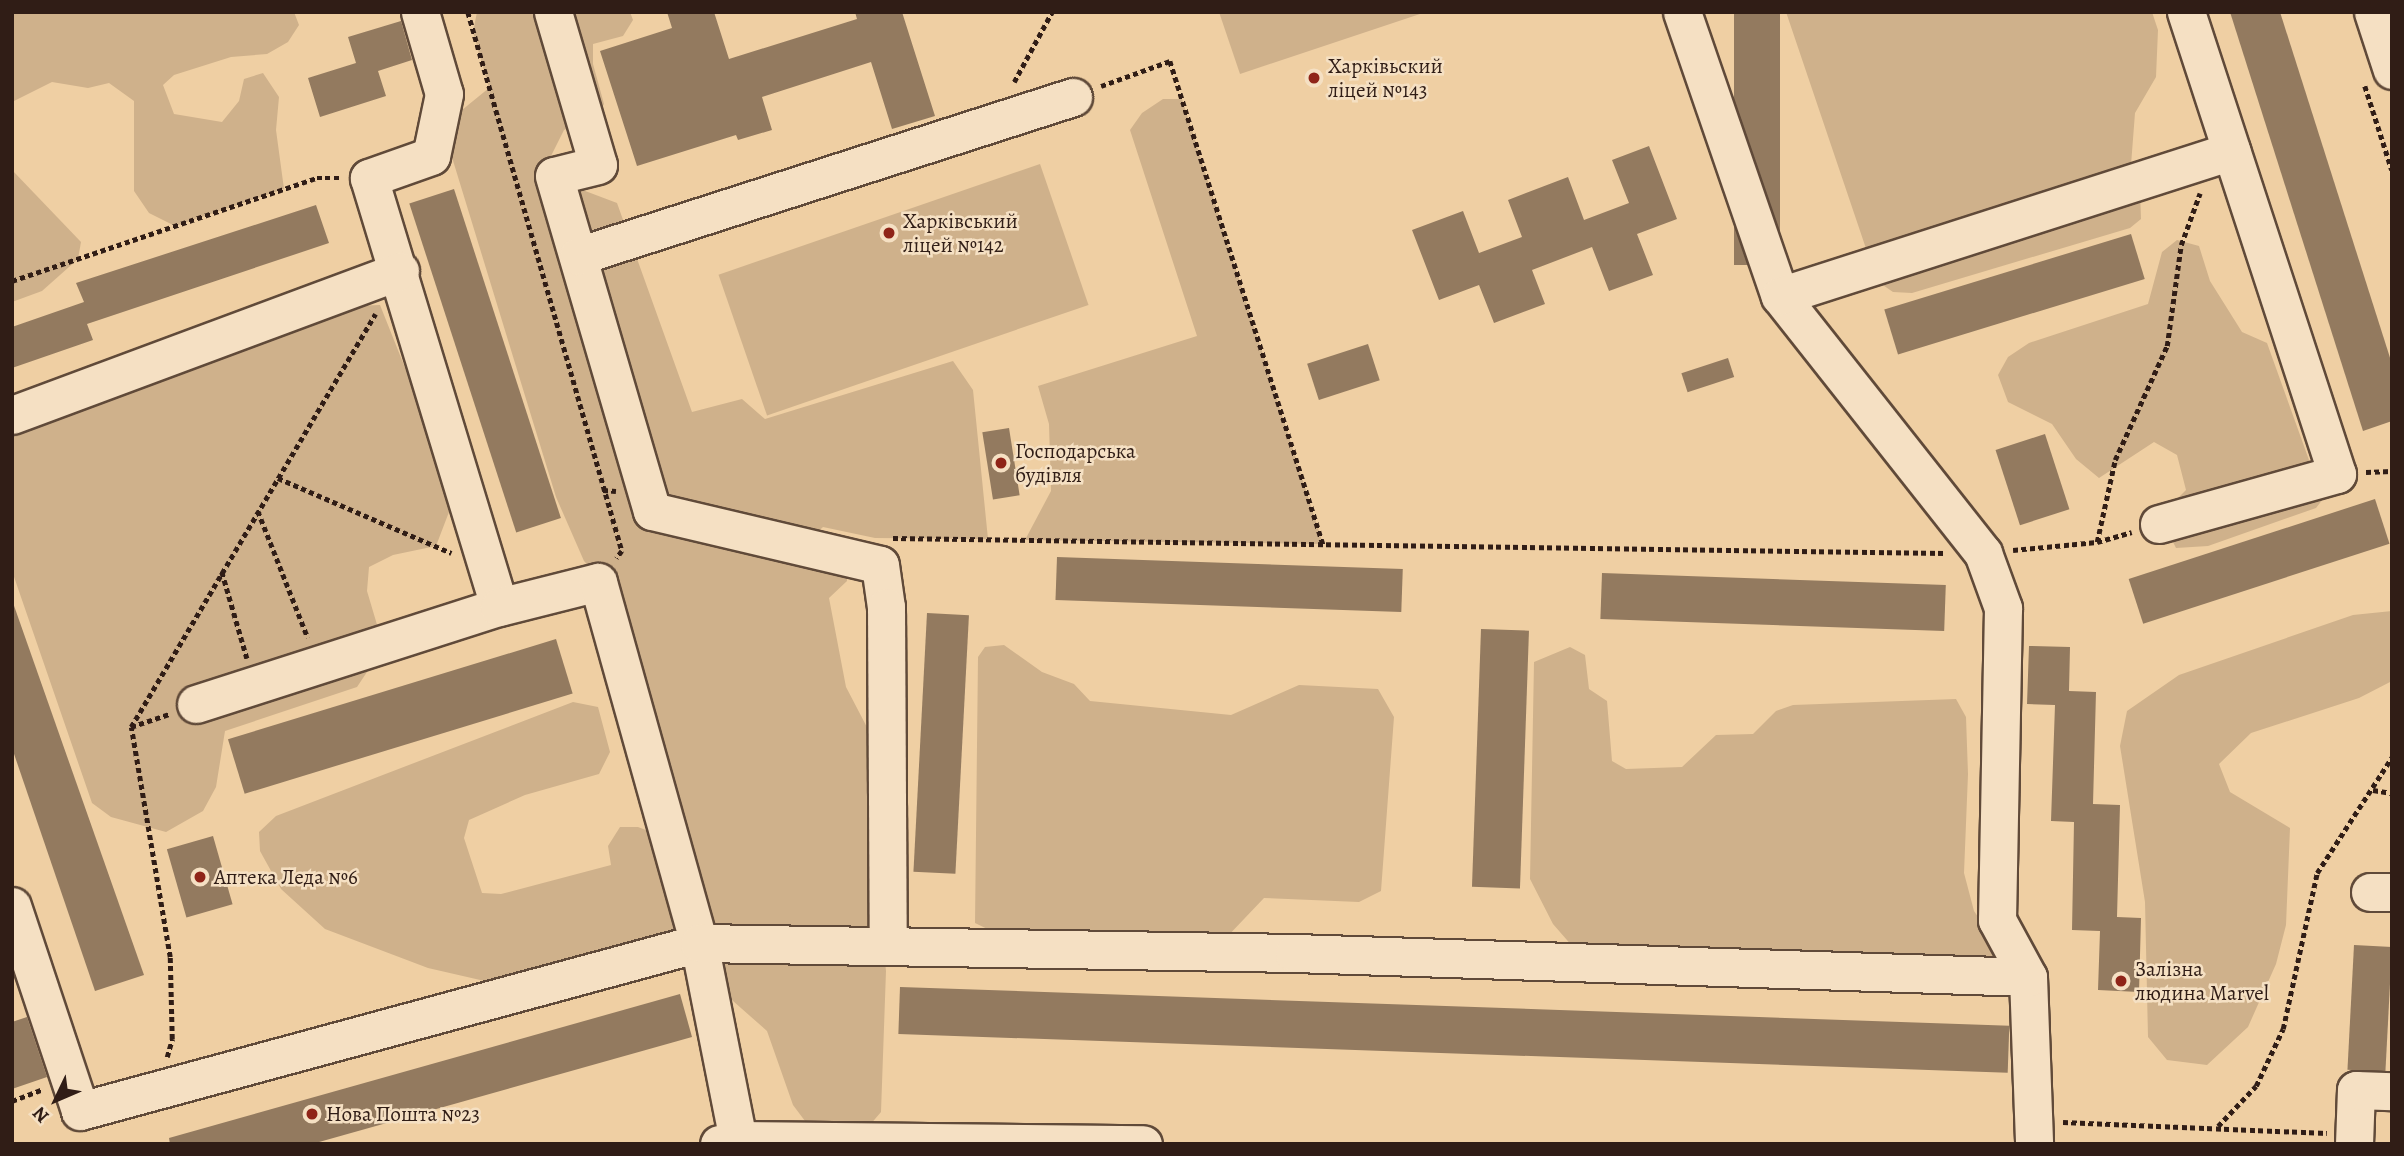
<!DOCTYPE html>
<html>
<head>
<meta charset="utf-8">
<style>
	body { margin:0 }
	#map { position:relative; width:2404px; height:1156px; overflow:hidden; background:#efcfa3; font-family:Alegreya,serif }
	div>[style] { position:absolute }
	[style*='--x'] { left:calc(var(--x)*1px); top:calc(var(--y)*1px); width:calc(var(--w)*1px); rotate:calc(var(--a)*1deg) }
	.green>* { inset:0; background:#cfb18b; transform-origin:0 0 }
	.building>* { inset:0; background:#937a5f; transform-origin:0 0 }
	.path>* { height:4.5px; margin-top:-2.25px; transform-origin:0; background:repeating-linear-gradient(90deg,#301d16 0 5px,transparent 0 8.5px) }
	.roads { filter:drop-shadow(2px 0 #604a39) drop-shadow(-2px 0 #604a39) drop-shadow(0 2px #604a39) drop-shadow(0 -2px #604a39) }
	.minor>* { height:37px; margin:-18.5px; padding:0 18.5px; transform-origin:18.5px; border-radius:18.5px; background:#f5e0c3 }
	.dots>* { width:19px; height:19px; translate:-50% -50%; box-sizing:border-box; border:4px solid #f5e0c3; border-radius:50% }
	span { translate:-50% -50%; white-space:nowrap; text-align:center; line-height:1.15; -webkit-text-stroke:5px #f5e0c3; paint-order:stroke }
	.poi-label { font-size:21px; color:#301d16 }
	.left { translate:0 -50%; text-align:left }
	.frame { position:absolute; inset:0; border:14px solid #301d16; pointer-events:none }
	.north { position:absolute; left:21px; top:1065px; width:70px; height:70px; -webkit-text-stroke:5px #f5e0c3; paint-order:stroke; rotate:226deg; font-size:19px; font-weight:700; line-height:28px; text-align:center; color:#301d16 }
	.north::after { content:''; display:block; margin:auto; width:24px; height:32px; background:#301d16; clip-path:polygon(50% 0,100% 100%,50% 72%,0 100%) }
</style>
</head>
<body>
<div id="map">
	<div class="green">
		<i style="clip-path:polygon(12px 12px,294px 12px,299px 25px,288px 42px,267px 54px,231px 57px,174px 75px,163px 85px,174px 114px,222px 122px,239px 101px,244px 79px,263px 73px,279px 97px,276px 130px,284px 189px,175px 226px,149px 213px,134px 191px,134px 101px,109px 83px,88px 88px,52px 82px,12px 102px)"></i>
		<i style="clip-path:polygon(477px 12px,630px 12px,633px 20px,623px 36px,593px 44px,593px 64px,604px 104px,598px 114px,564px 130px,547px 164px,572px 186px,617px 203px,692px 412px,742px 399px,765px 419px,953px 361px,973px 390px,988px 539px,875px 538px,823px 527px,794px 554px,846px 569px,847px 581px,829px 598px,846px 687px,870px 733px,875px 865px,886px 971px,881px 1112px,869px 1126px,811px 1129px,793px 1105px,767px 1031px,724px 993px,610px 589px,584px 561px,556px 497px,447px 141px,462px 110px,489px 88px,473px 32px)"></i>
		<i style="clip-path:polygon(1219px 12px,1426px 12px,1240px 74px)"></i>
		<i style="clip-path:polygon(1786px 12px,2152px 12px,2158px 30px,2156px 77px,2135px 113px,2131px 165px,2140px 190px,2141px 219px,2130px 228px,1912px 293px,1893px 292px,1877px 281px)"></i>
		<i style="clip-path:polygon(1163px 99px,1182px 99px,1323px 544px,1025px 540px,1051px 491px,1049px 424px,1038px 386px,1197px 336px,1130px 130px,1142px 113px)"></i>
		<i style="left:1040px;top:164px;width:149px;height:340px;rotate:71deg"></i>
		<i style="clip-path:polygon(12px 170px,81px 242px,78px 259px,42px 291px,12px 302px)"></i>
		<i style="clip-path:polygon(2177px 240px,2199px 246px,2210px 281px,2242px 332px,2267px 343px,2323px 499px,2316px 508px,2208px 546px,2176px 548px,2168px 532px,2171px 505px,2186px 490px,2177px 455px,2154px 442px,2099px 478px,2076px 459px,2052px 424px,2008px 402px,1998px 375px,2008px 357px,2029px 343px,2148px 304px,2162px 252px)"></i>
		<i style="clip-path:polygon(380px 305px,441px 458px,449px 512px,436px 546px,393px 555px,369px 567px,367px 591px,378px 628px,373px 663px,357px 687px,225px 731px,216px 787px,203px 811px,166px 832px,111px 817px,92px 803px,12px 571px,12px 433px,352px 306px)"></i>
		<i style="clip-path:polygon(2392px 611px,2392px 681px,2359px 698px,2251px 733px,2219px 764px,2230px 792px,2290px 828px,2286px 925px,2276px 964px,2248px 1027px,2207px 1065px,2167px 1060px,2148px 1037px,2145px 902px,2120px 746px,2127px 711px,2179px 675px,2353px 615px)"></i>
		<i style="clip-path:polygon(1004px 645px,1042px 672px,1074px 684px,1090px 701px,1231px 715px,1299px 685px,1378px 689px,1394px 717px,1381px 891px,1359px 902px,1264px 898px,1224px 940px,1004px 937px,975px 923px,978px 657px,985px 647px)"></i>
		<i style="clip-path:polygon(1570px 647px,1585px 655px,1589px 689px,1607px 701px,1612px 761px,1626px 769px,1682px 767px,1716px 735px,1753px 734px,1776px 711px,1793px 705px,1956px 699px,1966px 717px,1968px 774px,1964px 873px,1974px 911px,2008px 961px,1580px 955px,1553px 924px,1530px 879px,1534px 662px)"></i>
		<i style="clip-path:polygon(573px 702px,598px 707px,610px 752px,599px 774px,525px 795px,469px 820px,464px 838px,482px 893px,501px 894px,611px 865px,608px 846px,620px 827px,638px 827px,651px 832px,688px 927px,502px 985px,428px 968px,325px 929px,281px 889px,260px 851px,259px 832px,276px 816px)"></i>
	</div>
	<div class="building">
		<i style="clip-path:polygon(667px 12px,714px 12px,729px 59px,857px 19px,855px 12px,902px 12px,935px 116px,892px 129px,871px 62px,762px 97px,772px 130px,738px 140px,736px 135px,637px 166px,600px 51px,672px 28px)"></i>
		<i style="left:1734px;top:12px;width:46px;height:253px"></i>
		<i style="clip-path:polygon(2230px 12px,2280px 12px,2392px 364px,2392px 421px,2363px 431px)"></i>
		<i style="clip-path:polygon(401px 21px,412px 60px,378px 71px,386px 96px,320px 117px,308px 78px,356px 63px,348px 37px)"></i>
		<i style="clip-path:polygon(1649px 146px,1677px 219px,1637px 234px,1653px 275px,1609px 291px,1592px 247px,1532px 270px,1545px 304px,1494px 323px,1479px 285px,1439px 300px,1412px 230px,1463px 211px,1479px 253px,1522px 237px,1508px 200px,1568px 177px,1584px 220px,1629px 203px,1612px 160px)"></i>
		<i style="left:454px;top:189px;width:346px;height:47px;rotate:72deg"></i>
		<i style="clip-path:polygon(316px 205px,329px 243px,87px 324px,93px 340px,12px 368px,12px 327px,84px 302px,76px 283px)"></i>
		<i style="left:2131px;top:234px;width:47px;height:258px;rotate:73deg"></i>
		<i style="left:1368px;top:344px;width:38px;height:64px;rotate:72deg"></i>
		<i style="left:1728px;top:358px;width:20px;height:49px;rotate:72deg"></i>
		<i style="left:1009px;top:428px;width:68px;height:27px;rotate:81deg"></i>
		<i style="left:2045px;top:434px;width:79px;height:52px;rotate:72deg"></i>
		<i style="left:2375px;top:499px;width:47px;height:259px;rotate:72deg"></i>
		<i style="left:1057px;top:557px;width:346px;height:43px;rotate:2deg"></i>
		<i style="left:1602px;top:573px;width:344px;height:46px;rotate:2deg"></i>
		<i style="clip-path:polygon(12px 600px,144px 975px,95px 991px,12px 748px)"></i>
		<i style="left:927px;top:613px;width:42px;height:259px;rotate:3deg"></i>
		<i style="left:1481px;top:629px;width:48px;height:258px;rotate:2deg"></i>
		<i style="left:556px;top:639px;width:57px;height:343px;rotate:73deg"></i>
		<i style="clip-path:polygon(2029px 646px,2070px 647px,2069px 691px,2096px 692px,2093px 804px,2120px 805px,2117px 917px,2141px 918px,2139px 992px,2098px 990px,2100px 931px,2072px 930px,2074px 822px,2051px 821px,2055px 705px,2027px 704px)"></i>
		<i style="left:213px;top:836px;width:71px;height:48px;rotate:74deg"></i>
		<i style="left:2354px;top:945px;width:38px;height:125px;rotate:3deg"></i>
		<i style="left:900px;top:987px;width:1110px;height:47px;rotate:2deg"></i>
		<i style="clip-path:polygon(680px 994px,692px 1037px,312px 1144px,170px 1144px,169px 1138px)"></i>
		<i style="clip-path:polygon(27px 1017px,47px 1077px,12px 1089px,12px 1022px)"></i>
	</div>
	<div class="path">
		<i style="--x:468;--y:12;--w:561;--a:74.05"></i>
		<i style="--x:622;--y:551;--w:9;--a:126"></i>
		<i style="--x:1014;--y:82;--w:80;--a:-61.5"></i>
		<i style="--x:1101;--y:86;--w:73;--a:-19.9"></i>
		<i style="--x:1170;--y:61;--w:507;--a:72.42"></i>
		<i style="--x:2365;--y:86;--w:88;--a:72.2"></i>
		<i style="--x:12;--y:281;--w:322;--a:-18.7"></i>
		<i style="--x:317;--y:178;--w:24;--a:0"></i>
		<i style="--x:2366;--y:472;--w:26;--a:-2"></i>
		<i style="--x:278;--y:478;--w:189;--a:23.4"></i>
		<i style="--x:603;--y:490;--w:13;--a:4"></i>
		<i style="--x:258;--y:511;--w:136;--a:68.5"></i>
		<i style="--x:893;--y:538;--w:1052;--a:0.82"></i>
		<i style="--x:2097;--y:542;--w:84;--a:-77.6"></i>
		<i style="--x:2115;--y:460;--w:125;--a:-65.5"></i>
		<i style="--x:2167;--y:346;--w:102;--a:-82.1"></i>
		<i style="--x:2181;--y:245;--w:55;--a:-69.9"></i>
		<i style="--x:2013;--y:550;--w:84;--a:-5.4"></i>
		<i style="--x:2097;--y:542;--w:36;--a:-16"></i>
		<i style="--x:222;--y:572;--w:90;--a:73.8"></i>
		<i style="--x:131;--y:727;--w:40;--a:-18.9"></i>
		<i style="--x:2373;--y:790;--w:19;--a:9"></i>
		<i style="--x:167;--y:1057;--w:19;--a:-74"></i>
		<i style="--x:172;--y:1039;--w:82;--a:-91.4"></i>
		<i style="--x:170;--y:957;--w:233;--a:-99.6"></i>
		<i style="--x:131;--y:727;--w:480;--a:-59.4"></i>
		<i style="--x:12;--y:1101;--w:31;--a:-21"></i>
		<i style="--x:2063;--y:1122;--w:264;--a:2.4"></i>
		<i style="--x:2218;--y:1126;--w:55;--a:-46.5"></i>
		<i style="--x:2256;--y:1086;--w:63;--a:-64.7"></i>
		<i style="--x:2283;--y:1029;--w:160;--a:-77.7"></i>
		<i style="--x:2317;--y:873;--w:138;--a:-57.1"></i>
	</div>
	<div class="roads">
		<div class="minor">
			<i style="--x:420;--y:12;--w:85;--a:73.7"></i>
			<i style="--x:444;--y:94;--w:63;--a:101.8"></i>
			<i style="--x:431;--y:156;--w:66;--a:160.5"></i>
			<i style="--x:369;--y:178;--w:448;--a:73.1"></i>
			<i style="--x:553;--y:12;--w:159;--a:73.6"></i>
			<i style="--x:598;--y:165;--w:45;--a:166"></i>
			<i style="--x:554;--y:176;--w:349;--a:73.7"></i>
			<i style="--x:652;--y:511;--w:234;--a:13.3"></i>
			<i style="--x:880;--y:565;--w:42;--a:81.9"></i>
			<i style="--x:886;--y:607;--w:335;--a:89.7"></i>
			<i style="--x:1682;--y:12;--w:300;--a:71"></i>
			<i style="--x:1780;--y:296;--w:328;--a:51.7"></i>
			<i style="--x:1983;--y:553;--w:59;--a:70"></i>
			<i style="--x:2003;--y:608;--w:312;--a:91.1"></i>
			<i style="--x:1997;--y:920;--w:65;--a:61.5"></i>
			<i style="--x:2028;--y:977;--w:167;--a:87.9"></i>
			<i style="--x:2373;--y:12;--w:61;--a:71.9"></i>
			<i style="--x:578;--y:256;--w:520;--a:-17.81"></i>
			<i style="--x:1780;--y:296;--w:474;--a:-17.8"></i>
			<i style="--x:12;--y:415;--w:414;--a:-20.4"></i>
			<i style="--x:2159;--y:524;--w:185;--a:-15.7"></i>
			<i style="--x:2337;--y:474;--w:486;--a:-108.1"></i>
			<i style="--x:196;--y:704;--w:318;--a:-17.8"></i>
			<i style="--x:499;--y:607;--w:102;--a:-14.2"></i>
			<i style="--x:598;--y:582;--w:375;--a:74.4"></i>
			<i style="--x:699;--y:943;--w:201;--a:78.8"></i>
			<i style="--x:2370;--y:892;--w:22;--a:0"></i>
			<i style="--x:12;--y:906;--w:216;--a:71.6"></i>
			<i style="--x:80;--y:1111;--w:641;--a:-15.18"></i>
			<i style="--x:699;--y:943;--w:595;--a:0.96"></i>
			<i style="--x:1294;--y:953;--w:734;--a:1.87"></i>
			<i style="--x:719;--y:1144;--w:19;--a:-12"></i>
			<i style="--x:738;--y:1140;--w:405;--a:0.6"></i>
			<i style="--x:2354;--y:1144;--w:54;--a:-87.9"></i>
			<i style="--x:2356;--y:1090;--w:36;--a:2"></i>
		</div>
	</div>
	<div class="dots">
		<i style="left:1314px;top:78px;background:#8f2418"></i>
		<i style="left:889px;top:233px;background:#8f2418"></i>
		<i style="left:1001px;top:463px;background:#8f2418"></i>
		<i style="left:200px;top:877px;background:#8f2418"></i>
		<i style="left:2121px;top:981px;background:#8f2418"></i>
		<i style="left:312px;top:1114px;background:#8f2418"></i>
	</div>
	<div class="poi-label">
		<span class="left" style="left:1328px;top:78px">Харківьский<br>ліцей №143</span>
		<span class="left" style="left:903px;top:233px">Харківський<br>ліцей №142</span>
		<span class="left" style="left:1015px;top:463px">Господарська<br>будівля</span>
		<span class="left" style="left:214px;top:877px">Аптека Леда №6</span>
		<span class="left" style="left:2135px;top:981px">Залізна<br>людина Marvel</span>
		<span class="left" style="left:326px;top:1114px">Нова Пошта №23</span>
	</div>
	<div class="frame"></div>
	<div class="north">N</div>
</div>
</body>
</html>
